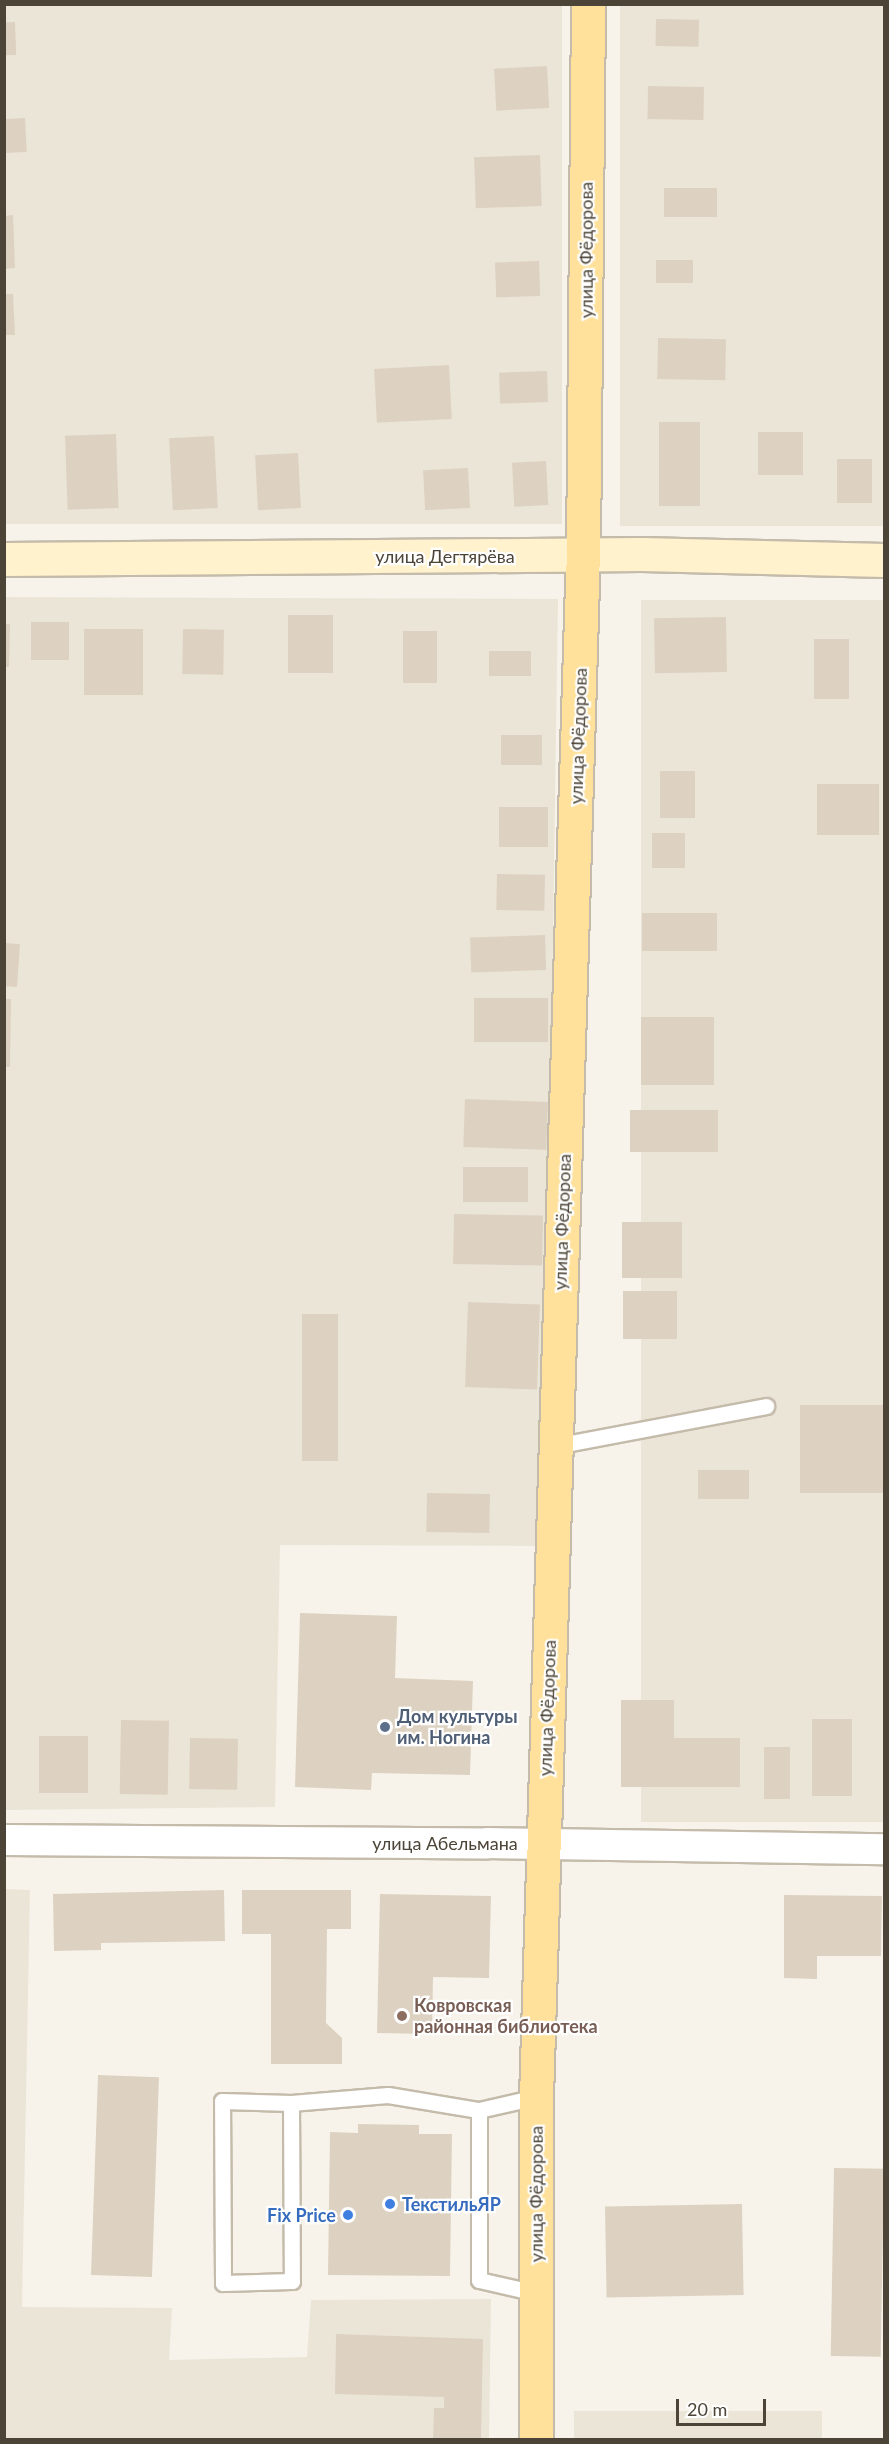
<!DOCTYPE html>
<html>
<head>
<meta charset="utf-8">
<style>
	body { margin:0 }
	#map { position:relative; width:889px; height:2444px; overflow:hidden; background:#f7f3ea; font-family:Lato,sans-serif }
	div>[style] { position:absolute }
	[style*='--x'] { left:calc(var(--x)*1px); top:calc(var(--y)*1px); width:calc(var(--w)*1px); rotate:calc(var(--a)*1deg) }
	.residential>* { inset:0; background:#ebe5d8; transform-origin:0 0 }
	.building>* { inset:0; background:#ddd2c1; transform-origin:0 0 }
	.roads { filter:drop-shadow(2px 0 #c4bbab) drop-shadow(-2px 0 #c4bbab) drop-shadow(0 2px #c4bbab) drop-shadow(0 -2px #c4bbab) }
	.lane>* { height:15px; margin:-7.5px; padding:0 7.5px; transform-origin:7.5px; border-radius:7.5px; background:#fff }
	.street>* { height:30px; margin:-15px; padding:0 15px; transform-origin:15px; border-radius:15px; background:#fff }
	.secondary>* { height:33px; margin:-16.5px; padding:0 16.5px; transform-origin:16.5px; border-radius:16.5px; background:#fff2cc }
	.primary>* { height:33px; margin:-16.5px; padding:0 16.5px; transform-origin:16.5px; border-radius:16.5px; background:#ffe19b }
	.dots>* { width:16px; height:16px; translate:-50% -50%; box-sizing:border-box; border:3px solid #fff; border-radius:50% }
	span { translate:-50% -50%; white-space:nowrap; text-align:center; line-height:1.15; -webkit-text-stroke:4.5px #fff; paint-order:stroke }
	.street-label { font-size:18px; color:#4c4437 }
	.service-label { font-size:18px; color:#4e5e75; font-weight:700 }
	.left { translate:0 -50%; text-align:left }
	.education-label { font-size:18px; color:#785e54; font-weight:700 }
	.shop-label { font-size:18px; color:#366cbe; font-weight:700 }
	.right { translate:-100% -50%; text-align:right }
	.frame { position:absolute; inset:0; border:6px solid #4c4437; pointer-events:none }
	.scale { position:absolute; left:676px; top:2399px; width:90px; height:27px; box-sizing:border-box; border:3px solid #4c4437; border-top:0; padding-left:8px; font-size:18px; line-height:21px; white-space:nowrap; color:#4c4437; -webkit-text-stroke:4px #fff; paint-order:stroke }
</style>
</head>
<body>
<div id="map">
	<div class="residential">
		<i style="left:5px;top:5px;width:557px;height:519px"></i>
		<i style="left:620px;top:5px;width:264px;height:521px"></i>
		<i style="clip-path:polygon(4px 597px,558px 599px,544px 1546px,280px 1545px,275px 1807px,5px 1810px)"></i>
		<i style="left:884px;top:600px;width:1222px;height:243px;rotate:90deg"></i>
		<i style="clip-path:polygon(4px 1889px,30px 1890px,22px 2307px,172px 2308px,169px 2360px,307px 2357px,311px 2300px,491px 2299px,489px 2439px,5px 2440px)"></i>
		<i style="left:574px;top:2411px;width:248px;height:28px"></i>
	</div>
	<div class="building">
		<i style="left:656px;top:19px;width:43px;height:27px;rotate:1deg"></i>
		<i style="left:15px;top:22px;width:33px;height:11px;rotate:88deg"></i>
		<i style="left:547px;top:66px;width:42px;height:53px;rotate:87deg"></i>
		<i style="left:648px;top:86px;width:56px;height:33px;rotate:1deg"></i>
		<i style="left:25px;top:118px;width:34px;height:21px;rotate:87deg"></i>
		<i style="left:540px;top:155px;width:51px;height:66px;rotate:88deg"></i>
		<i style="left:664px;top:188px;width:53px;height:29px"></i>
		<i style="clip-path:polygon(13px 215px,15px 268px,4px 269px,4px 216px)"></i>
		<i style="left:656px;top:260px;width:37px;height:23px"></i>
		<i style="left:539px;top:261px;width:35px;height:44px;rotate:88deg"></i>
		<i style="clip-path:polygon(5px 294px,13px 294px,15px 335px,5px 335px)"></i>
		<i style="left:658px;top:338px;width:68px;height:41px;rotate:1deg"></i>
		<i style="left:449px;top:365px;width:54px;height:75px;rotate:87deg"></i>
		<i style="left:547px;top:371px;width:31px;height:48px;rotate:88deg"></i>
		<i style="left:659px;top:422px;width:41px;height:84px"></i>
		<i style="left:758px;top:432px;width:45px;height:43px"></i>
		<i style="left:116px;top:434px;width:74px;height:51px;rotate:88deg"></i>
		<i style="left:214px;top:436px;width:72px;height:45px;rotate:87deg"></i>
		<i style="left:298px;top:453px;width:55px;height:43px;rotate:87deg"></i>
		<i style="left:837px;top:459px;width:35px;height:44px"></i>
		<i style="left:546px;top:461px;width:44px;height:34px;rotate:87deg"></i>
		<i style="left:468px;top:468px;width:40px;height:45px;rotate:87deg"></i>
		<i style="left:288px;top:615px;width:45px;height:58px"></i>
		<i style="left:726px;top:617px;width:55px;height:72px;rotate:89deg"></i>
		<i style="left:31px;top:622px;width:38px;height:38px"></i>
		<i style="clip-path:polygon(4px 624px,10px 624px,9px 667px,4px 667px)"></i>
		<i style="left:84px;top:629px;width:59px;height:66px"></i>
		<i style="left:183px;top:629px;width:41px;height:45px;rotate:1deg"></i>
		<i style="left:403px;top:631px;width:34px;height:52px"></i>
		<i style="left:849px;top:639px;width:60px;height:35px;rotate:90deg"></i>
		<i style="left:489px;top:651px;width:42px;height:25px"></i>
		<i style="left:501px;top:735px;width:41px;height:30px"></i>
		<i style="left:660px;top:771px;width:35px;height:47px"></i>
		<i style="left:817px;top:784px;width:62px;height:51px"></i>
		<i style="left:499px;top:807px;width:49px;height:40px"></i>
		<i style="left:685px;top:833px;width:35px;height:33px;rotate:90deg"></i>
		<i style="left:497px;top:874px;width:48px;height:36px;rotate:1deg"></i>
		<i style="left:642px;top:913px;width:75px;height:38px"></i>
		<i style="left:545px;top:935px;width:35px;height:75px;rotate:88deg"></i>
		<i style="left:4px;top:943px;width:16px;height:43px;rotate:4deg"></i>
		<i style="left:474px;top:998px;width:74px;height:44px"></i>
		<i style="clip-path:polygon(4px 999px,11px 999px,10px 1067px,4px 1067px)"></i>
		<i style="left:641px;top:1017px;width:73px;height:68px"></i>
		<i style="left:465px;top:1099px;width:83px;height:48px;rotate:2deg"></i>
		<i style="left:630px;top:1110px;width:88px;height:42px"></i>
		<i style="left:463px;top:1167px;width:65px;height:35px"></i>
		<i style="left:454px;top:1214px;width:89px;height:50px;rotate:1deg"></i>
		<i style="left:622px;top:1222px;width:60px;height:56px"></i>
		<i style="left:623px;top:1291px;width:54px;height:48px"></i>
		<i style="left:468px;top:1302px;width:72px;height:85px;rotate:2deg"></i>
		<i style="left:302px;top:1314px;width:36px;height:147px"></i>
		<i style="left:884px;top:1405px;width:88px;height:84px;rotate:90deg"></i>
		<i style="left:698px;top:1470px;width:51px;height:29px"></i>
		<i style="left:427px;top:1493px;width:63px;height:39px;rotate:1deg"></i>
		<i style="clip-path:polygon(300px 1613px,397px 1616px,395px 1678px,473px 1681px,470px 1775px,372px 1773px,371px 1790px,295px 1787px)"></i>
		<i style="clip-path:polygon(621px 1700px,674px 1700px,674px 1738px,740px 1738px,740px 1787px,621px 1787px)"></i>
		<i style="left:812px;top:1719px;width:40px;height:77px"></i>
		<i style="left:121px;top:1720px;width:48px;height:74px;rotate:1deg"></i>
		<i style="left:39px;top:1736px;width:49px;height:57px"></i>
		<i style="left:190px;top:1738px;width:48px;height:51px;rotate:1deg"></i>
		<i style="left:764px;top:1747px;width:26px;height:52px"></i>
		<i style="clip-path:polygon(224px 1890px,225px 1941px,101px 1943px,101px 1950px,54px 1951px,53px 1894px)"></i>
		<i style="clip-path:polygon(242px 1890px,351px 1890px,351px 1929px,327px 1929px,326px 2023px,342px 2038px,342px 2064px,271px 2064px,271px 1934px,242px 1934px)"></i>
		<i style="clip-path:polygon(380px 1894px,491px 1896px,489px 1978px,433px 1977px,432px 2034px,377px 2033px)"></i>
		<i style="clip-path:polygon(784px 1895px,882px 1896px,881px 1956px,817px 1956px,817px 1979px,784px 1978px)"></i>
		<i style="left:98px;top:2075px;width:61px;height:200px;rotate:2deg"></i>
		<i style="clip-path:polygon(358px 2124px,419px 2125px,419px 2134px,452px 2134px,450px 2276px,328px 2275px,330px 2132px,358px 2133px)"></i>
		<i style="left:834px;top:2168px;width:50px;height:188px;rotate:1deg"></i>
		<i style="left:742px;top:2204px;width:91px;height:137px;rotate:89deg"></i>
		<i style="clip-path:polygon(336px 2334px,483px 2339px,481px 2440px,433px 2440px,434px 2408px,444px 2408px,444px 2397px,335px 2394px)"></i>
	</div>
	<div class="roads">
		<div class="lane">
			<i style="--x:555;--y:1446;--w:215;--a:-10.7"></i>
			<i style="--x:291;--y:2103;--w:178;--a:89.7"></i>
			<i style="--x:292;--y:2281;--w:69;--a:178.3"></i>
			<i style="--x:223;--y:2283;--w:182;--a:-90.3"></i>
			<i style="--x:222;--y:2101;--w:69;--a:1.7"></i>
			<i style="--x:291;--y:2103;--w:97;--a:-4.7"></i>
			<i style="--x:388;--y:2095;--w:92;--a:9.4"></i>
			<i style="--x:479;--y:2110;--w:58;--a:-12.8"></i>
			<i style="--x:479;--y:2110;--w:170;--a:90"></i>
			<i style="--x:479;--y:2280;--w:58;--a:12.8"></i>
		</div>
		<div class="street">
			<i style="--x:4;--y:1840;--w:484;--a:0.4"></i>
			<i style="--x:488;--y:1843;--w:396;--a:0.9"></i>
		</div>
		<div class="secondary">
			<i style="--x:4;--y:559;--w:638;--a:-0.45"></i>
			<i style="--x:642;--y:554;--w:242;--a:1.4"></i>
		</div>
		<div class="primary">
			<i style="--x:536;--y:2440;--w:343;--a:-90"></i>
			<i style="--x:536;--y:2097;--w:1544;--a:-88.26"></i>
			<i style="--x:583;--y:554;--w:550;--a:-89.48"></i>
		</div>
	</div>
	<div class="dots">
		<i style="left:385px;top:1727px;background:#5c6f8a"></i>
		<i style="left:402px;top:2016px;background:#8d6e63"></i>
		<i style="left:390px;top:2204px;background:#3f7fe0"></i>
		<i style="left:348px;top:2215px;background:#3f7fe0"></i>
	</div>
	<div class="street-label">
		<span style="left:586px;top:250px;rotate:-90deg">улица Фёдорова</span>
		<span style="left:445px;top:556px">улица Дегтярёва</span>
		<span style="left:578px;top:736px;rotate:-88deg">улица Фёдорова</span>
		<span style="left:562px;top:1222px;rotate:-88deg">улица Фёдорова</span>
		<span style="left:547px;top:1708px;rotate:-88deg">улица Фёдорова</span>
		<span style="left:445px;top:1843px">улица Абельмана</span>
		<span style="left:536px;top:2194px;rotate:-90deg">улица Фёдорова</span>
	</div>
	<div class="service-label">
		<span class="left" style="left:397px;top:1727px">Дом культуры<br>им. Ногина</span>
	</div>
	<div class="education-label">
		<span class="left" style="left:414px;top:2016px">Ковровская<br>районная библиотека</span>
	</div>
	<div class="shop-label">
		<span class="left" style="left:402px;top:2204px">ТекстильЯР</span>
		<span class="right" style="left:336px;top:2215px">Fix Price</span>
	</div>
	<div class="frame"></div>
	<div class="scale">20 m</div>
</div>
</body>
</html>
